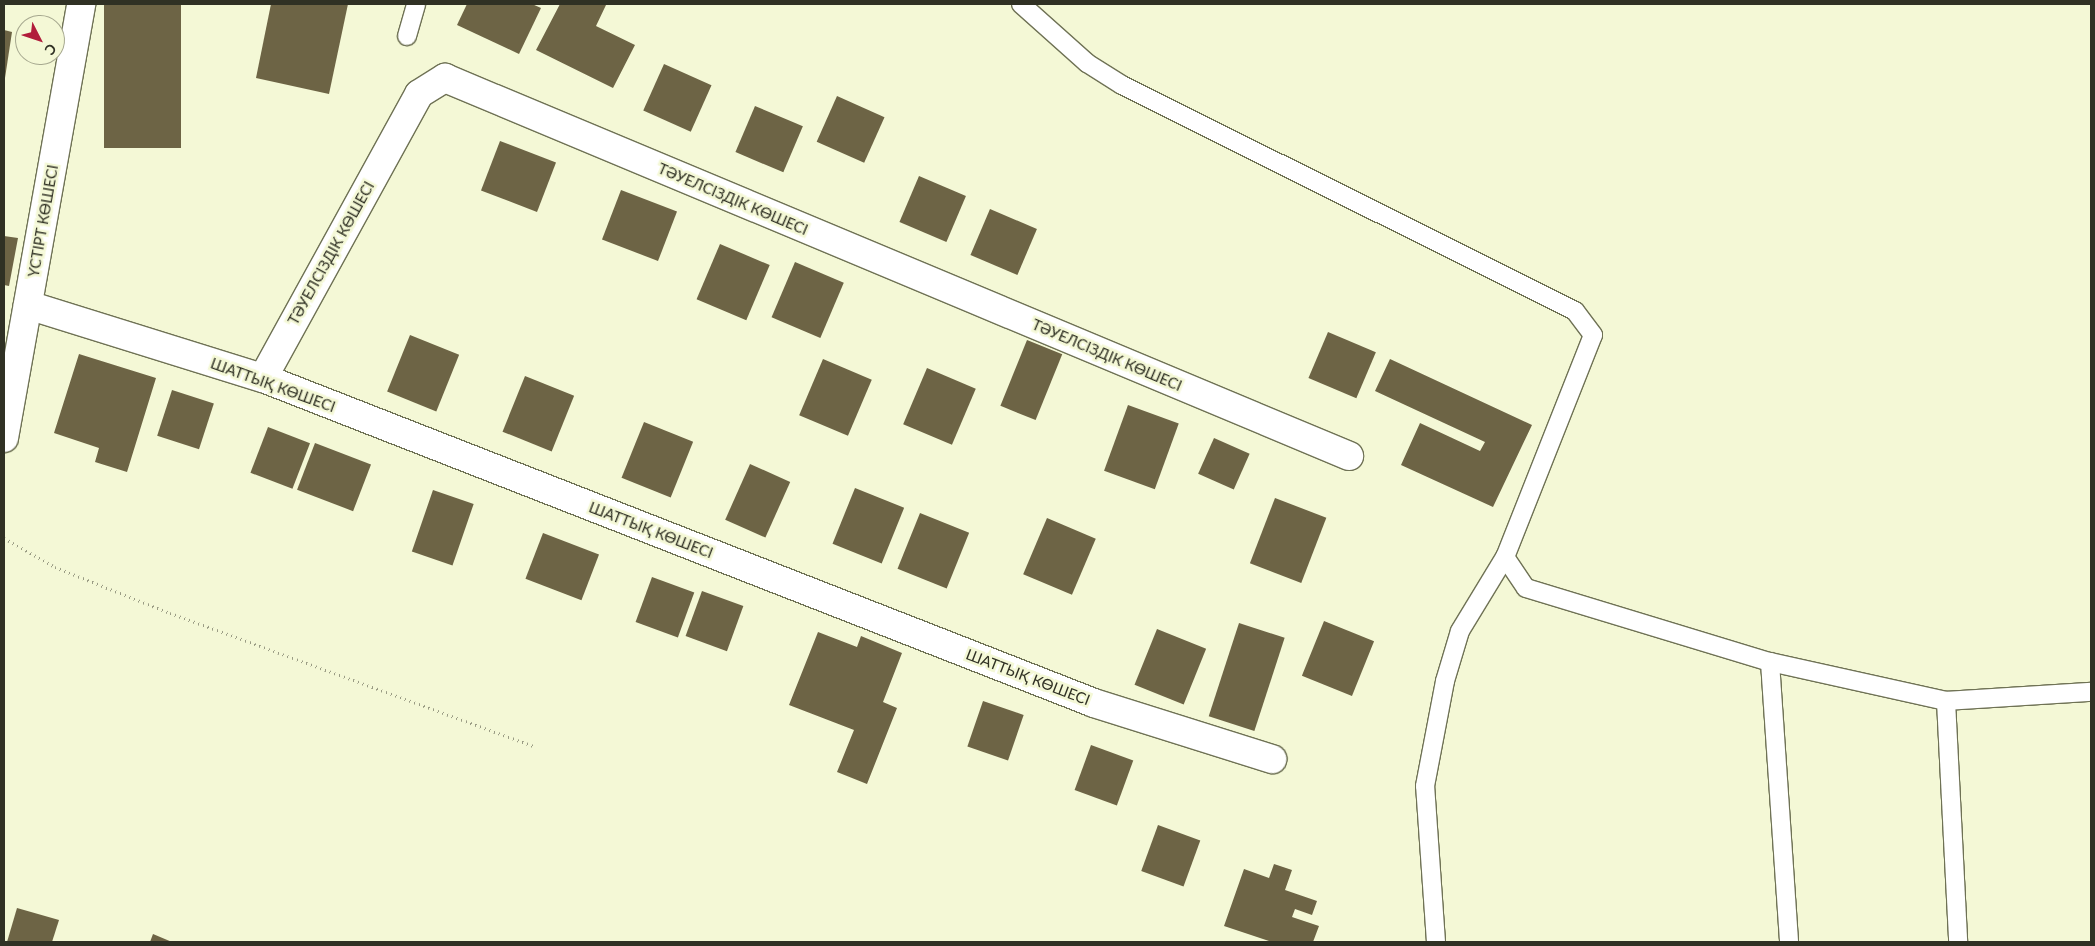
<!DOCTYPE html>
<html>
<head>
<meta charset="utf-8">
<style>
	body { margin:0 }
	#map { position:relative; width:2095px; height:946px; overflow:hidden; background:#f4f8d6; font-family:Lato,sans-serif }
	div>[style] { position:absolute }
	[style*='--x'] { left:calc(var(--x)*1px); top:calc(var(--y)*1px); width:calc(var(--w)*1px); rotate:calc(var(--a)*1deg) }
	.building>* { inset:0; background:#6d6445; transform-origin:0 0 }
	.path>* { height:3px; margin-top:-1.5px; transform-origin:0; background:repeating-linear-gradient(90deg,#9a9c84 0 1px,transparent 0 5px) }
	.roads { filter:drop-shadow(1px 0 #6f7255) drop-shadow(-1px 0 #6f7255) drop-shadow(0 1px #6f7255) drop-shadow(0 -1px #6f7255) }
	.service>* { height:18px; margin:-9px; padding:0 9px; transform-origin:9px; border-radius:9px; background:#fff }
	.minor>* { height:28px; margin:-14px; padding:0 14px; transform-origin:14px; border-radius:14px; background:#fff }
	span { translate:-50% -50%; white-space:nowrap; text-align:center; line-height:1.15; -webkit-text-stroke:5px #f4f8d6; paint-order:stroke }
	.street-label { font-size:15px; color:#303124 }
	.frame { position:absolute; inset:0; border:5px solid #303124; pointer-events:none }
	.north { position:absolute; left:15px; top:15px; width:50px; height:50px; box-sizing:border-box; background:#f4f8d6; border:1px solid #a6a88f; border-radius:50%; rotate:131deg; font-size:14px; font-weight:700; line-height:20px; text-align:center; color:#303124 }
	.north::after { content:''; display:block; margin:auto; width:18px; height:22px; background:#b11d3b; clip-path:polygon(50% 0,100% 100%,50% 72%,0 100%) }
</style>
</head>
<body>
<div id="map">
	<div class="building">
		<i style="left:104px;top:4px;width:77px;height:144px"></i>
		<i style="clip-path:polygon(271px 4px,348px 4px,329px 94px,256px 78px)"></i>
		<i style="clip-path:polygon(467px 4px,532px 4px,541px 8px,519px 54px,457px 25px)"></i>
		<i style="clip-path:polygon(560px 4px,606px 5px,596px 26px,635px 45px,613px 88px,536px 50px)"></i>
		<i style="clip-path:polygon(4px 30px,12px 32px,5px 78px,4px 77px)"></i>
		<i style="left:664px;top:64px;width:52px;height:51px;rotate:24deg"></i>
		<i style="left:837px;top:96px;width:52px;height:50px;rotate:24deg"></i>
		<i style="left:755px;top:106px;width:52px;height:50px;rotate:23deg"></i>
		<i style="left:500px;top:141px;width:60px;height:53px;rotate:21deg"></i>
		<i style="left:919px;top:176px;width:51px;height:50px;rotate:23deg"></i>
		<i style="left:621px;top:190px;width:60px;height:53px;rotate:21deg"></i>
		<i style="left:990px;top:209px;width:51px;height:50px;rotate:23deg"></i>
		<i style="clip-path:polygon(4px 236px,18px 238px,9px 286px,4px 285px)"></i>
		<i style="left:720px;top:244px;width:54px;height:60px;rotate:23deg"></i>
		<i style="left:795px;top:262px;width:53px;height:60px;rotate:23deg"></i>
		<i style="left:1328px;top:332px;width:52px;height:50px;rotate:23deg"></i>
		<i style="left:410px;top:335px;width:53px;height:61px;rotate:22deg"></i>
		<i style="left:1027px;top:340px;width:38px;height:71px;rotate:22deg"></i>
		<i style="clip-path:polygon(79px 354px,156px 378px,127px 472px,95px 462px,99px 448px,54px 433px)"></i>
		<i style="left:823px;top:359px;width:53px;height:61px;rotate:23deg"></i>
		<i style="clip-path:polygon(1390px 359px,1532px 425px,1493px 507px,1401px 465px,1420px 423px,1480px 451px,1485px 442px,1375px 391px)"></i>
		<i style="left:927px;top:368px;width:53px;height:61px;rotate:23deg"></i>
		<i style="left:525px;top:376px;width:53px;height:60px;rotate:22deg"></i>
		<i style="left:172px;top:390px;width:44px;height:48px;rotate:18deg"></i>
		<i style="left:1128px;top:405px;width:54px;height:70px;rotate:20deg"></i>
		<i style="left:644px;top:422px;width:53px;height:60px;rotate:22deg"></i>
		<i style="left:268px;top:427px;width:45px;height:49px;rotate:21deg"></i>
		<i style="left:1214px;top:438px;width:39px;height:39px;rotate:24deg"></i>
		<i style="left:315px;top:443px;width:60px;height:50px;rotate:21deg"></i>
		<i style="left:750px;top:464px;width:44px;height:61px;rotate:24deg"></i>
		<i style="left:855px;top:488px;width:53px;height:60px;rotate:22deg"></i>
		<i style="left:433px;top:490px;width:43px;height:65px;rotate:19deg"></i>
		<i style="left:1275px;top:498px;width:55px;height:70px;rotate:21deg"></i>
		<i style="left:920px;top:513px;width:53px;height:60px;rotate:22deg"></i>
		<i style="left:1047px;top:518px;width:53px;height:61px;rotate:23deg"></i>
		<i style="left:543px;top:533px;width:60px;height:49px;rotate:21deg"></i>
		<i style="left:652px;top:577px;width:45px;height:48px;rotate:20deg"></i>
		<i style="left:702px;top:591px;width:44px;height:48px;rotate:20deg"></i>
		<i style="left:1324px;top:621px;width:54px;height:59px;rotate:22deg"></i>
		<i style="left:1239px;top:623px;width:48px;height:98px;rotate:18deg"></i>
		<i style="left:1157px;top:629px;width:53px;height:60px;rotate:22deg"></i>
		<i style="clip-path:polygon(818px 632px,857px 647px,861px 636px,902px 653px,883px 702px,897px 708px,867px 784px,837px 772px,854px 730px,789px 705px)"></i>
		<i style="left:983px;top:701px;width:43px;height:48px;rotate:19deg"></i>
		<i style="left:1091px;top:745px;width:45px;height:48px;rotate:20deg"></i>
		<i style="left:1158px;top:825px;width:45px;height:49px;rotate:20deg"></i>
		<i style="clip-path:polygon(1274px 864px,1292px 870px,1285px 890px,1317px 901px,1312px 915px,1295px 909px,1292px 917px,1319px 926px,1313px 942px,1272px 942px,1224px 926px,1244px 869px,1269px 878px)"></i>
		<i style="clip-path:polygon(17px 908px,59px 920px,52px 942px,7px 942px)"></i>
		<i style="clip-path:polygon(153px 934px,172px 942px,150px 942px)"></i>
	</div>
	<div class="path">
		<i style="--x:4;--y:538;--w:59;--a:29.6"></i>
		<i style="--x:55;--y:567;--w:124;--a:21.8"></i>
		<i style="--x:170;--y:613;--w:387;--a:20.1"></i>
	</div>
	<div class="roads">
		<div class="service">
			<i style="--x:1021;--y:4;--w:89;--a:41.8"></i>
			<i style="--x:1087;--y:63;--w:41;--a:32.2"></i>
			<i style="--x:1122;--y:85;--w:506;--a:26.51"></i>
			<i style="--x:1575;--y:311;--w:30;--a:53"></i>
			<i style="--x:1593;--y:335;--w:239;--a:111.6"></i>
			<i style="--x:1505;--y:557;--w:37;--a:56"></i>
			<i style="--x:1526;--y:588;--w:255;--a:16.9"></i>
			<i style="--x:1770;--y:662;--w:180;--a:12.5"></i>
			<i style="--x:1946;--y:701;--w:241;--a:87.1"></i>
			<i style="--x:407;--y:36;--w:33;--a:-74"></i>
			<i style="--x:1770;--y:662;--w:281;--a:86.1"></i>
			<i style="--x:1946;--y:701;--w:145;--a:-3.6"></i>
			<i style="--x:1436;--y:942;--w:156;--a:-94"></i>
			<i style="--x:1425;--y:786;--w:107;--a:-79.2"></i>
			<i style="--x:1445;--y:681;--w:52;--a:-73.3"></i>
			<i style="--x:1460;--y:631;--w:87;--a:-58.7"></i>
		</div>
		<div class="minor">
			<i style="--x:28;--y:305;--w:246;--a:17.3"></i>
			<i style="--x:263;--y:378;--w:892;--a:21.36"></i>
			<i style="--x:1094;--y:703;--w:187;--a:17.5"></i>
			<i style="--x:263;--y:378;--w:324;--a:-61.2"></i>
			<i style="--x:419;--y:94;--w:31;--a:-32"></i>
			<i style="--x:445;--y:78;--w:980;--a:22.69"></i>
			<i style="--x:4;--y:438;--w:441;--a:-79.9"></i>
		</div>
	</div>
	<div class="street-label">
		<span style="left:733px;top:199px;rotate:23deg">ТӘУЕЛСІЗДІК КӨШЕСІ</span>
		<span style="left:43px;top:221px;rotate:-80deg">ҮСТІРТ КӨШЕСІ</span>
		<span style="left:331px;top:253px;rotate:-61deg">ТӘУЕЛСІЗДІК КӨШЕСІ</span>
		<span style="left:1107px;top:355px;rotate:23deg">ТӘУЕЛСІЗДІК КӨШЕСІ</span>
		<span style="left:273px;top:385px;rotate:20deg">ШАТТЫҚ КӨШЕСІ</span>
		<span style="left:651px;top:530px;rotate:21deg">ШАТТЫҚ КӨШЕСІ</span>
		<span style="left:1028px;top:677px;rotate:21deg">ШАТТЫҚ КӨШЕСІ</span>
	</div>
	<div class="frame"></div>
	<div class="north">С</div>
</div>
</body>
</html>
